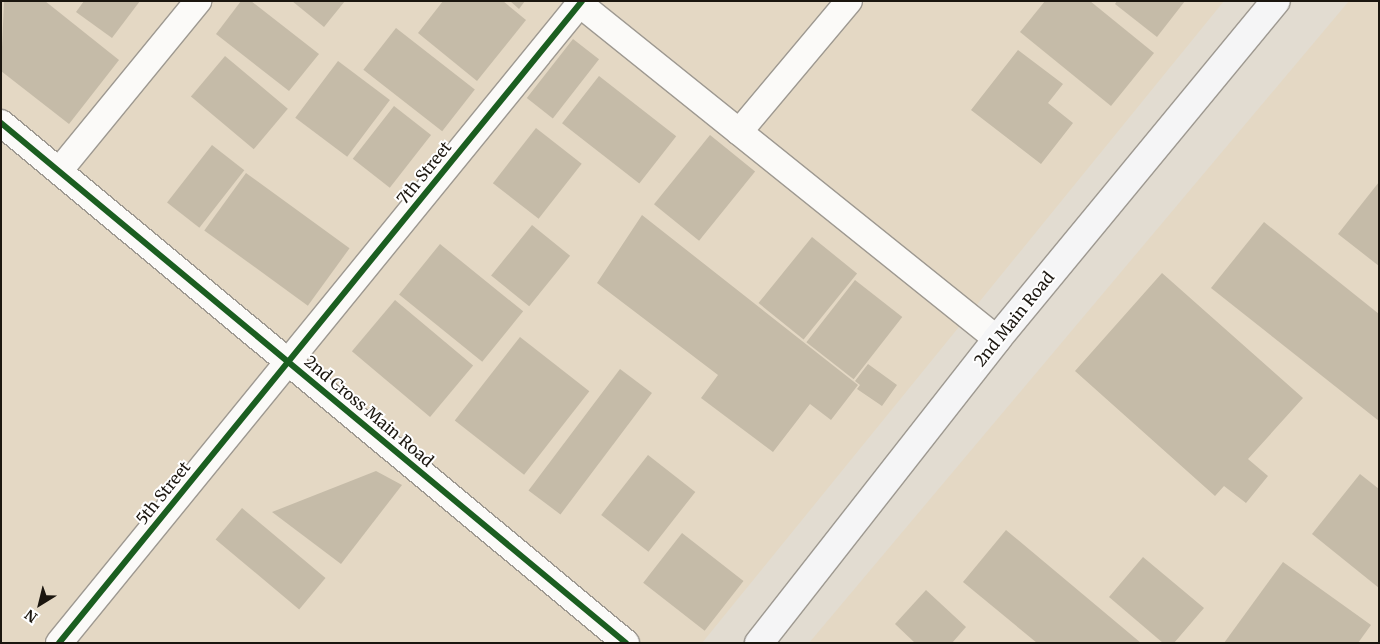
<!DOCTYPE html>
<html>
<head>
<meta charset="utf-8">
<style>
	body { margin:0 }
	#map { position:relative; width:1380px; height:644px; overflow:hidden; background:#e2dcd1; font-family:Merriweather,serif }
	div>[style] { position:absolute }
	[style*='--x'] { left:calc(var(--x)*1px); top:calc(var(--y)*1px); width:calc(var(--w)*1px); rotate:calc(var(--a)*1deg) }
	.built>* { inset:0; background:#e4d8c4 }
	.building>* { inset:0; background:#c5bba8; transform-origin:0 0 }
	.roads { filter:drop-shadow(1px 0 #9e9991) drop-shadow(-1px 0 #9e9991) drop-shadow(0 1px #9e9991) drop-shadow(0 -1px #9e9991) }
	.minor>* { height:26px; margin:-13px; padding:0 13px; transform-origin:13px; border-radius:13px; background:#fbfaf8 }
	.secondary>* { height:28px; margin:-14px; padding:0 14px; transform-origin:14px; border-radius:14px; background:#f5f5f6 }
	.cycleway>* { height:6px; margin:-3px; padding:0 3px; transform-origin:3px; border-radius:3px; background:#1b5e20 }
	span { translate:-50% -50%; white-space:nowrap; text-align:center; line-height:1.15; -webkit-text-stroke:4px #fff; paint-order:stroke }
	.street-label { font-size:16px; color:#1b160f }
	.frame { position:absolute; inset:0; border:2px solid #1b160f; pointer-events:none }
	.north { position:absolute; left:15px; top:579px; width:50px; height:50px; -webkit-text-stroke:4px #fff; paint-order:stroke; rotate:216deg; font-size:14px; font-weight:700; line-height:20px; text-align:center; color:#1b160f }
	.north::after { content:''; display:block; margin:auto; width:18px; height:22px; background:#1b160f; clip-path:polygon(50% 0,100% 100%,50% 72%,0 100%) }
</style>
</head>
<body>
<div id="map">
	<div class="built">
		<i style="clip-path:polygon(1px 1px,1224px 1px,702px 643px,1px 643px)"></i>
		<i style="clip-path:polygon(1349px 1px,1379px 1px,1379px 643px,809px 643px)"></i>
	</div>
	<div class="building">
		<i style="clip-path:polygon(4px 1px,45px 1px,119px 60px,69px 124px,1px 71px)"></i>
		<i style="clip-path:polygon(84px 1px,140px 1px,112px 38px,76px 12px)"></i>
		<i style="clip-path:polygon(241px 1px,251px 1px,319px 54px,289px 91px,216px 34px)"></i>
		<i style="clip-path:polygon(292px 1px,345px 1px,324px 27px)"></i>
		<i style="clip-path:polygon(443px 1px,503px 1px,526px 20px,477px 81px,418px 33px)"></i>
		<i style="clip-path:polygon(510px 1px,525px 1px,519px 9px)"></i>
		<i style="clip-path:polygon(1045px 1px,1090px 1px,1154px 53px,1111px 106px,1020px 32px)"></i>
		<i style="clip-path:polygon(1117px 1px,1185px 1px,1157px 37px,1115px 4px)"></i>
		<i style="left:396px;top:28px;width:100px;height:53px;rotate:38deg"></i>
		<i style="left:573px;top:39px;width:33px;height:75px;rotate:38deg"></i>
		<i style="clip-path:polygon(1018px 50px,1063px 84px,1048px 103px,1073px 123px,1041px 164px,971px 110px)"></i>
		<i style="left:225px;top:56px;width:82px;height:53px;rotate:40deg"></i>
		<i style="left:338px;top:61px;width:65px;height:71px;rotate:37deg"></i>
		<i style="left:599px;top:76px;width:98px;height:60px;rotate:38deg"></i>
		<i style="left:394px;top:106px;width:47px;height:67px;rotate:38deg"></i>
		<i style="left:536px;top:128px;width:58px;height:70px;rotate:38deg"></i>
		<i style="left:710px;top:135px;width:58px;height:89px;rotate:39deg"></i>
		<i style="left:212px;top:145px;width:41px;height:73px;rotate:38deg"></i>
		<i style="left:246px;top:173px;width:128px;height:71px;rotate:36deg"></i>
		<i style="clip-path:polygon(1379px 182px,1379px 266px,1338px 234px)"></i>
		<i style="clip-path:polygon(642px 215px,858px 385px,831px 420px,810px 404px,773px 452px,701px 398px,718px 375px,597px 283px)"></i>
		<i style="clip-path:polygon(1264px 222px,1379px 314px,1379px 421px,1211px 288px)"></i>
		<i style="left:532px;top:225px;width:49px;height:65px;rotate:39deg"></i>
		<i style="left:812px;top:237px;width:58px;height:85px;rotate:39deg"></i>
		<i style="left:440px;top:244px;width:107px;height:65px;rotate:39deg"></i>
		<i style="clip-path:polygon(1162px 273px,1303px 398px,1248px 459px,1268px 476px,1246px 503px,1224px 486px,1215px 496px,1075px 371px)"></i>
		<i style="left:855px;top:280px;width:60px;height:79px;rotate:38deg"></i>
		<i style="left:395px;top:300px;width:102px;height:67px;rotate:40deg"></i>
		<i style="left:520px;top:337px;width:88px;height:106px;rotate:38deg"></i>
		<i style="clip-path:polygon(868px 364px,897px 385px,882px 406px,857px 389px,860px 385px,855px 381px)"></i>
		<i style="left:620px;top:369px;width:40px;height:152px;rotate:37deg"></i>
		<i style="left:648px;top:455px;width:60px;height:76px;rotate:38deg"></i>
		<i style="clip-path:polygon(376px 471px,402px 485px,341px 564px,272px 512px)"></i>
		<i style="clip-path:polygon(1360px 474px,1379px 489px,1379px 588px,1312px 534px)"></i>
		<i style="left:242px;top:508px;width:109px;height:41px;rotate:40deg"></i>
		<i style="clip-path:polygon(1006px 530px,1141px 643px,1037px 643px,963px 582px)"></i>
		<i style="left:682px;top:533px;width:78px;height:63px;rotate:38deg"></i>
		<i style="clip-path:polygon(1143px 557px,1204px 608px,1174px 643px,1163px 643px,1109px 597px)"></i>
		<i style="clip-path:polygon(1283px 562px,1371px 625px,1358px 643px,1224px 643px)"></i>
		<i style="clip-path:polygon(926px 590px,966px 627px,952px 643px,915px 643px,895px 624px)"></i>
	</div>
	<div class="roads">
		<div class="minor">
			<i style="--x:580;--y:4;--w:535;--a:38.78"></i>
			<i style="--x:1;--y:123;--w:813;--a:39.76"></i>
			<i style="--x:739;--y:132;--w:171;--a:-50"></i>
			<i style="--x:59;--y:171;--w:220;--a:-50.7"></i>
			<i style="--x:59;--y:643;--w:828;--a:-50.83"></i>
		</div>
		<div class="secondary">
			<i style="--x:759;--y:643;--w:386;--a:-51.9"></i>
			<i style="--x:997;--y:339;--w:438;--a:-50.5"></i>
		</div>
	</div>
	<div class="cycleway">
		<i style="--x:1;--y:123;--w:813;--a:39.76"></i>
		<i style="--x:59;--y:643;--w:828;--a:-50.83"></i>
	</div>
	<div class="street-label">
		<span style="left:424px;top:173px;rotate:-51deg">7th Street</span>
		<span style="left:1014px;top:319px;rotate:-51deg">2nd Main Road</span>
		<span style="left:369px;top:411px;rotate:40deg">2nd Cross Main Road</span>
		<span style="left:163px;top:493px;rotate:-51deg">5th Street</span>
	</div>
	<div class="frame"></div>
	<div class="north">N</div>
</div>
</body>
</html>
